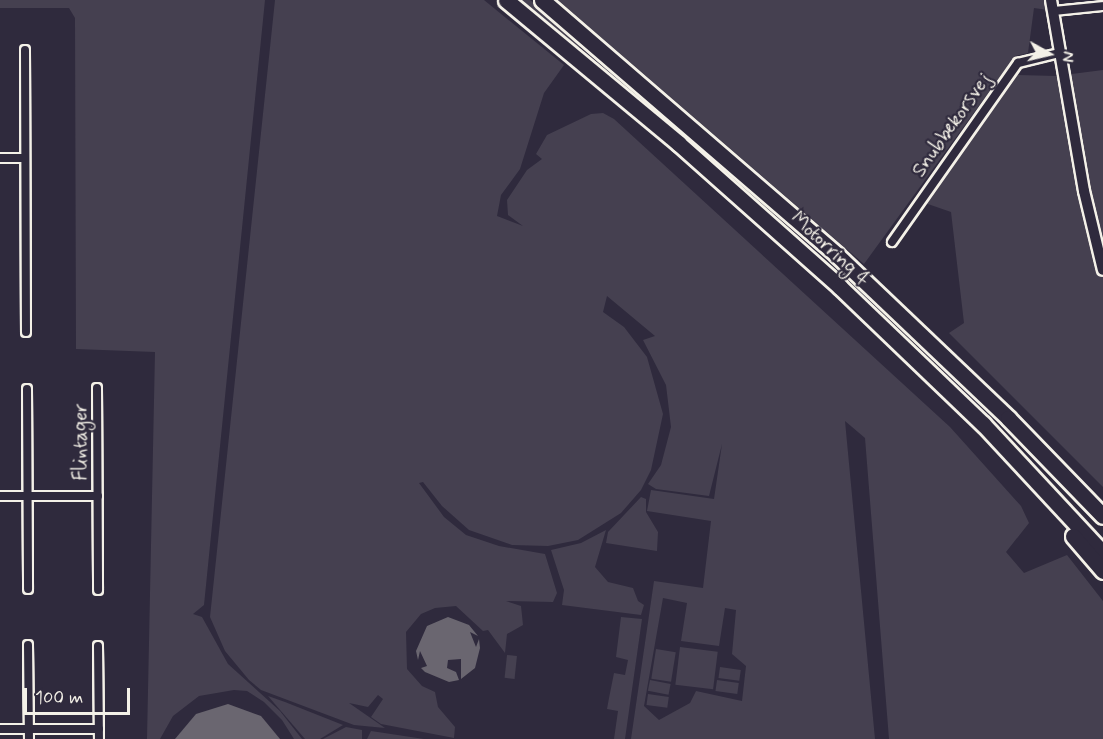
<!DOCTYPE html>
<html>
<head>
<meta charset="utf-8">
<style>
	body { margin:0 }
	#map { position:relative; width:1103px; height:739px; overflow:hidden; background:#2f2a3d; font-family:Mynerve,sans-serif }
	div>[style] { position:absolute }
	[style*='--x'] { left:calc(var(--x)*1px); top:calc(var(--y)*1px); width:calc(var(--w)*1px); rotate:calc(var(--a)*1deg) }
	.green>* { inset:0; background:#454050; transform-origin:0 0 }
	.water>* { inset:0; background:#6a6670 }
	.roads { filter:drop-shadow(2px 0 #f4f1e8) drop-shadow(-2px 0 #f4f1e8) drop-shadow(0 2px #f4f1e8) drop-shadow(0 -2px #f4f1e8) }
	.street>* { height:8px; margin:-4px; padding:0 4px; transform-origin:4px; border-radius:4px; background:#2f2a3d }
	.secondary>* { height:10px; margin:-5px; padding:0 5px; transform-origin:5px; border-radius:5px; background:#2f2a3d }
	.highway>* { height:15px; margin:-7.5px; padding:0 7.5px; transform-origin:7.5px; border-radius:7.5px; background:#2f2a3d }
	span { translate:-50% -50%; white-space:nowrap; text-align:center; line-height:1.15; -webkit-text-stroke:4.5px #2f2a3d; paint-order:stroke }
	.street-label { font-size:20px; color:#f4f1e8 }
	.north { position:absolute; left:1019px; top:24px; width:60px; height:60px; -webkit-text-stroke:4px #2f2a3d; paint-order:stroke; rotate:98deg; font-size:16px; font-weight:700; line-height:24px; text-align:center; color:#f4f1e8 }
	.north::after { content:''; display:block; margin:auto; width:21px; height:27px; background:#f4f1e8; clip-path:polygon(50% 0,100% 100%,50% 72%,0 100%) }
	.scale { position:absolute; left:24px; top:688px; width:106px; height:27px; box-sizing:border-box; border:3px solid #f4f1e8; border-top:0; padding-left:8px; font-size:18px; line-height:21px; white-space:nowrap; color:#f4f1e8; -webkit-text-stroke:4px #2f2a3d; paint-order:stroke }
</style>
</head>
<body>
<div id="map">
	<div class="green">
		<i style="clip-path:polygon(0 0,265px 0,204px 605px,193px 614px,202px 617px,228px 664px,280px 711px,302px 739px,294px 739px,282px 720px,264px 702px,247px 691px,234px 690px,199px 696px,173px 716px,160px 739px,147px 739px,155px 352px,76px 349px,75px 18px,69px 8px,0 8px)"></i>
		<i style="clip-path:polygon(evenodd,275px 0,484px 0,564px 65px,544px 93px,520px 169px,501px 195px,497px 216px,523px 226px,508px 215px,507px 200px,527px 170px,542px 159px,536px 154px,547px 135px,591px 114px,603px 113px,614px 119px,950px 427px,1021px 506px,1029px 523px,1006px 552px,1024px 573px,1067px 555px,1103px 601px,1103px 739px,889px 739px,865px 438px,845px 421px,875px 739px,631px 739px,654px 581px,703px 588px,711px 521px,647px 511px,651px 490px,714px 499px,722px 444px,709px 496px,656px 489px,648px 484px,661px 465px,671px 427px,666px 385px,643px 340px,655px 336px,607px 296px,603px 312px,624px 327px,647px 357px,663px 414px,651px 470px,641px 490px,621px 513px,578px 540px,548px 546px,512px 545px,469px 530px,442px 506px,423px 482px,419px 483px,444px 517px,466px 535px,499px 546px,545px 554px,557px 593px,553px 602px,506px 601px,521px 606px,523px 625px,507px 634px,505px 653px,488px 630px,483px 631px,456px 606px,435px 608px,421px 614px,406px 632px,407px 669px,422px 686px,435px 692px,438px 707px,455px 727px,454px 738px,381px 724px,371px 717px,383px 699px,378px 695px,368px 707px,349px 703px,385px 728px,354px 725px,261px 690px,249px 680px,225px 651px,210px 617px,275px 0,663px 598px,687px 603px,681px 641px,719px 646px,725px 608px,736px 610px,732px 654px,746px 666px,742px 701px,696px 691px,690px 703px,659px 720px,644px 706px,663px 598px)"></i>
		<i style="clip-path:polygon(517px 0,530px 0,583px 43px,578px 49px)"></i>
		<i style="clip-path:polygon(558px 0,1046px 0,1048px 10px,1034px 8px,1028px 53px,1015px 56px,864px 264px)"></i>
		<i style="clip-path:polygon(1103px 70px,1103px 487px,949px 333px,964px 323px,951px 212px,925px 203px,1018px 75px,1056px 76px)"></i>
		<i style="clip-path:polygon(641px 497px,646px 499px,646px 512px,658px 532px,657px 551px,606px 543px,608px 532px)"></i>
		<i style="clip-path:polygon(606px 530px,595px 567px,608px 582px,633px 588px,638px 601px,644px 605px,641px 615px,562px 605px,564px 590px,551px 550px,581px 543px)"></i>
		<i style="clip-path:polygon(621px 617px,642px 619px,625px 739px,614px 739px,618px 711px,607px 709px,609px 698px,614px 673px,625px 675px,628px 660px,616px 657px)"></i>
		<i style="left:680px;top:647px;width:38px;height:38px;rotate:7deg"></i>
		<i style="left:656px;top:649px;width:20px;height:30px;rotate:9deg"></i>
		<i style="left:507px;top:655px;width:10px;height:23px;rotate:6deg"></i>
		<i style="left:720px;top:667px;width:21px;height:11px;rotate:8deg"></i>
		<i style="left:650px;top:680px;width:21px;height:11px;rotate:11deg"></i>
		<i style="left:717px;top:680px;width:22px;height:11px;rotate:8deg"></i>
		<i style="left:648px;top:694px;width:21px;height:11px;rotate:8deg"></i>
		<i style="clip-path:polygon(268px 696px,285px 702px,343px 725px,320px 739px,305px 739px)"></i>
		<i style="clip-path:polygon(346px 727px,362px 730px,362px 739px,323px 739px)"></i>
		<i style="clip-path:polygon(371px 731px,424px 739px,367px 739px)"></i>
	</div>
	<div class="water">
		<i style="clip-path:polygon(448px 617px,469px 625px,478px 636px,470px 632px,476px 647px,479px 639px,480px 648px,475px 668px,461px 679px,461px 659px,448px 660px,447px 668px,456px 672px,459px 680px,449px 682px,425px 672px,421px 668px,427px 666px,420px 651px,418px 660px,416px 651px,427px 626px)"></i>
		<i style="clip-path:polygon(228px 704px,261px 716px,280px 739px,175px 739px,196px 714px)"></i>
	</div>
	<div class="roads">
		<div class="street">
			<i style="--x:1053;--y:11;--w:50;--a:-5.7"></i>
			<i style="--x:25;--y:50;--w:282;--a:89.8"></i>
			<i style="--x:0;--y:158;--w:25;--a:0"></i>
			<i style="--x:892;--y:242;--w:219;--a:-54.9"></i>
			<i style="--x:1018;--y:63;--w:42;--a:-13.7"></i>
			<i style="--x:97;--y:388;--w:202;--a:89.7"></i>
			<i style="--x:27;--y:389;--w:200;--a:89.7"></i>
			<i style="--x:0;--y:496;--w:98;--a:0"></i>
			<i style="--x:28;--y:645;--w:94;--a:89.4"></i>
			<i style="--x:98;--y:646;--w:93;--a:89.4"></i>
			<i style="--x:0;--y:729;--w:99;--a:0"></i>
		</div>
		<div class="secondary">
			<i style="--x:1051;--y:0;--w:194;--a:80.2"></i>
			<i style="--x:1084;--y:191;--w:81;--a:76.5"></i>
		</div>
		<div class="highway">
			<i style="--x:506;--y:0;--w:224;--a:39.7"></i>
			<i style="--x:678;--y:143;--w:217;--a:41.6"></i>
			<i style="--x:840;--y:287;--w:198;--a:43.8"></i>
			<i style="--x:983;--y:424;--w:176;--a:47.1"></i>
			<i style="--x:542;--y:0;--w:390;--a:40.8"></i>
			<i style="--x:837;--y:255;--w:236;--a:43.6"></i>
			<i style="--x:1008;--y:418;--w:136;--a:45.9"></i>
			<i style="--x:1073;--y:536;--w:46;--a:49.4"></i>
		</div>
	</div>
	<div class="street-label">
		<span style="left:952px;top:125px;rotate:-55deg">Snubbekorsvej</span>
		<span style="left:830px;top:249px;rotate:43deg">Motorring 4</span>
		<span style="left:81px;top:442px;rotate:-90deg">Flintager</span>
	</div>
	<div class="north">N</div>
	<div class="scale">100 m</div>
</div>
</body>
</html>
